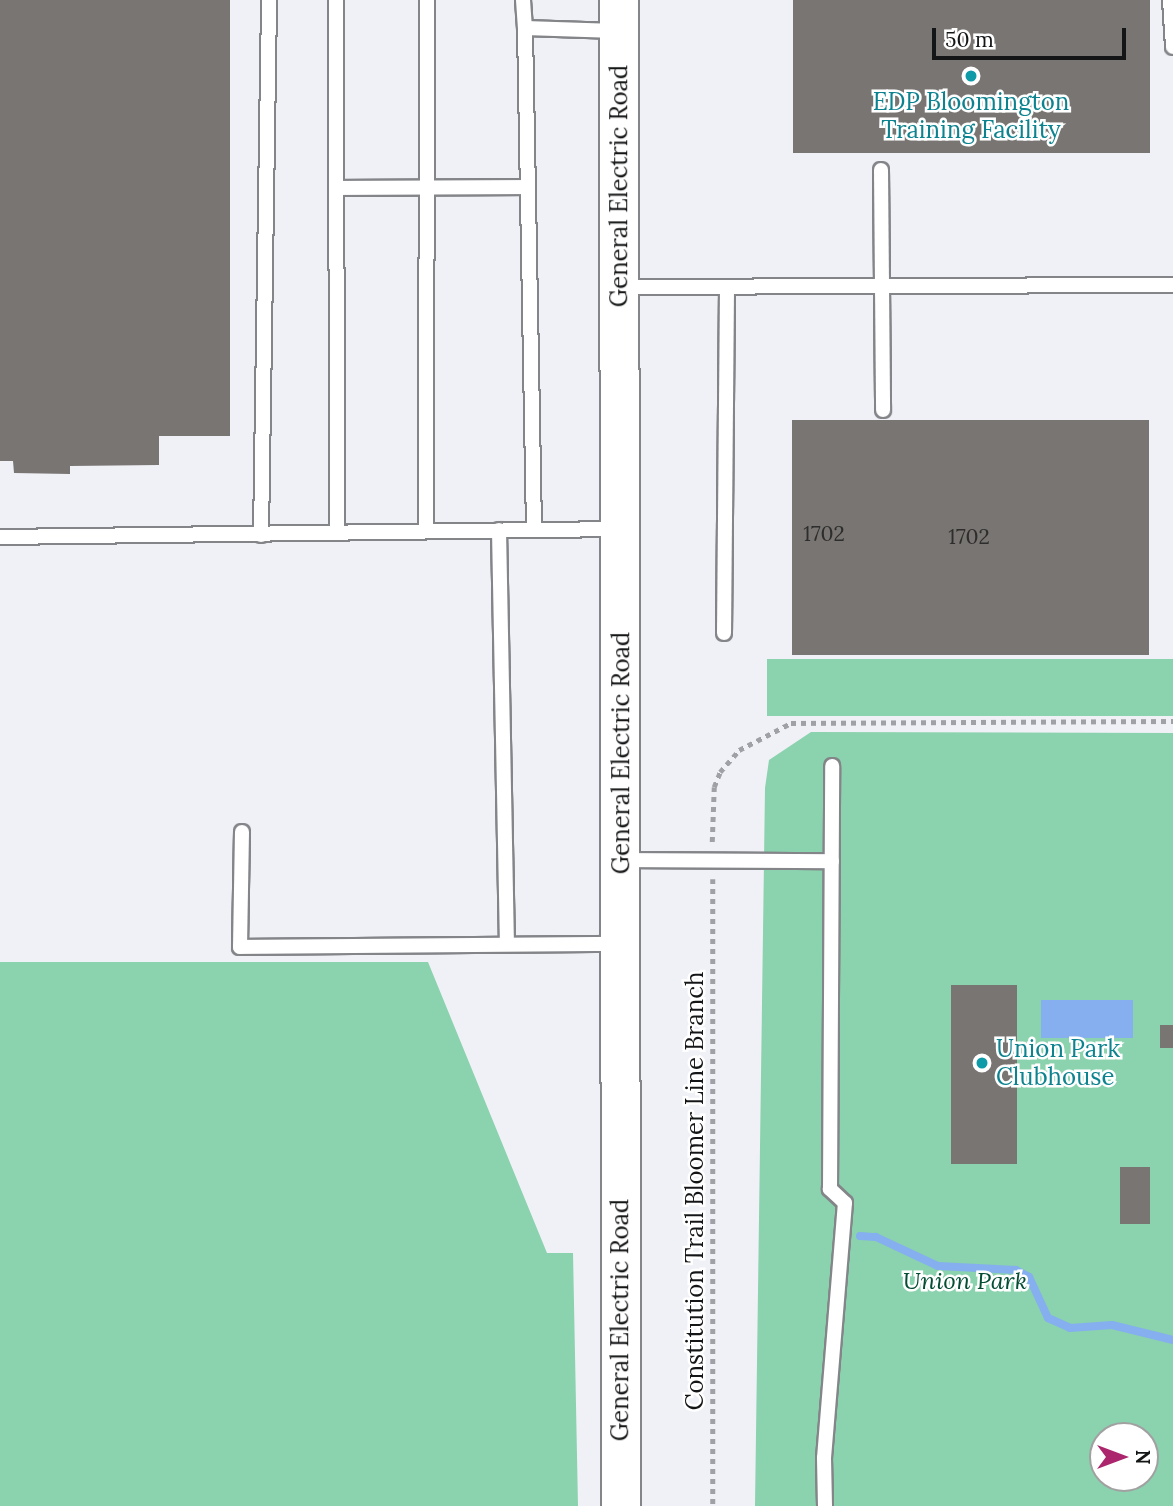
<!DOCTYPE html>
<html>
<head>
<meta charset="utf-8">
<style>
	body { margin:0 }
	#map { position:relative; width:1173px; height:1506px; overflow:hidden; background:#f0f1f7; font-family:Lora,serif }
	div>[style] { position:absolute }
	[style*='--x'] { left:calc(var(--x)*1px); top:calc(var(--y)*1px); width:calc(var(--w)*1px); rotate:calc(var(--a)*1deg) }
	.green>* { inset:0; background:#8bd2ae; transform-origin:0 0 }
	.water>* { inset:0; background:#85afef; transform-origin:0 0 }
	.stream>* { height:8px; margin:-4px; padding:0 4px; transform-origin:4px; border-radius:4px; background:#85afef }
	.building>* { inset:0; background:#797572; transform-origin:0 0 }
	.path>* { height:4.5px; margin-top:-2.25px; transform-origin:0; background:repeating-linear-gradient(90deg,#a0a1a6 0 5px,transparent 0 10px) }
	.roads { filter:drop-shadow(2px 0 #838589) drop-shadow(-2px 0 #838589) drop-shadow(0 2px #838589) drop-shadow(0 -2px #838589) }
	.service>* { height:14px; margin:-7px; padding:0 7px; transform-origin:7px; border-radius:7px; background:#fff }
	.secondary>* { height:38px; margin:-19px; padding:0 19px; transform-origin:19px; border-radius:19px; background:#fff }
	.dots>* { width:19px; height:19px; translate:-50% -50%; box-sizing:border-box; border:4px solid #fff; border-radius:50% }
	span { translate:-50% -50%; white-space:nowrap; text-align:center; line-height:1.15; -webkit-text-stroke:5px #fff; paint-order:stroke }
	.number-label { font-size:21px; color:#2d2d2d }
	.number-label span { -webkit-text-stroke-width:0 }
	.culture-label { font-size:24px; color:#0d838f }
	.left { translate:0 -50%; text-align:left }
	.street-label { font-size:24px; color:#141516 }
	.park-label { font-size:24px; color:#044e34; font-style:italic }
	.north { position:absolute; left:1089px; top:1422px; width:70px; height:70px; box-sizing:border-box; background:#fff; border:2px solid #a1a1a2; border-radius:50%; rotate:90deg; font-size:19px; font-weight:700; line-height:28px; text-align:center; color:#141516 }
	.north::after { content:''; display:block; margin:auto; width:24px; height:32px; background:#ac266d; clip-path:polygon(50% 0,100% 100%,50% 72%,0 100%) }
	.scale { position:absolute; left:932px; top:28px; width:194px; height:32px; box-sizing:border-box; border:4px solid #141516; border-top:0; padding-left:9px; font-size:21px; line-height:24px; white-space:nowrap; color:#141516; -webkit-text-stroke:5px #fff; paint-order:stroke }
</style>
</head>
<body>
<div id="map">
	<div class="green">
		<i style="left:767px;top:659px;width:406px;height:57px"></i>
		<i style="clip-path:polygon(evenodd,811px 732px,1173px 733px,1173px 1506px,755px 1506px,765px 788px,769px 760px,811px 732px,1103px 1436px,1145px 1436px,1145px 1478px,1103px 1478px,1103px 1436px)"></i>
		<i style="clip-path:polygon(0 962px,428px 962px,547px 1253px,573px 1253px,578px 1506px,0 1506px)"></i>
	</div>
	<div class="water">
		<i style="left:1041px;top:1000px;width:92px;height:38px"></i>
	</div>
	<div class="stream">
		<i style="--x:860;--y:1236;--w:16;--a:4"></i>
		<i style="--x:876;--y:1237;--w:68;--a:25.1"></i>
		<i style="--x:938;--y:1266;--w:78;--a:2.9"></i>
		<i style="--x:1016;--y:1270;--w:15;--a:28"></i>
		<i style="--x:1029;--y:1277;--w:45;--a:65.1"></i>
		<i style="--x:1048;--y:1318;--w:24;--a:24"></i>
		<i style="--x:1070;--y:1328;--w:42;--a:-4.1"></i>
		<i style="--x:1112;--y:1325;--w:63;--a:13.8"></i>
	</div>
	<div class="building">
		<i style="clip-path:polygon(0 0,230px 0,230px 436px,159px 436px,159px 465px,70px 466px,70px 474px,14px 473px,13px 461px,0 461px)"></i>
		<i style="left:793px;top:0;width:357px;height:153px"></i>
		<i style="left:792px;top:420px;width:357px;height:235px"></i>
		<i style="left:951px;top:985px;width:66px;height:179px"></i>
		<i style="left:1160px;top:1025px;width:13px;height:23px"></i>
		<i style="left:1150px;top:1167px;width:57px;height:30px;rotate:90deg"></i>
	</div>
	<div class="path">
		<i style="--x:712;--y:842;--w:55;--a:-87.9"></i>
		<i style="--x:714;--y:787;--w:16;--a:-68"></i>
		<i style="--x:720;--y:772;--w:29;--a:-49"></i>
		<i style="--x:739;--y:750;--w:59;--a:-27.4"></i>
		<i style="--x:791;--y:723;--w:382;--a:-0.3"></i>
		<i style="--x:713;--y:879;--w:627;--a:90"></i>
	</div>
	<div class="roads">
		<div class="service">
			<i style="--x:336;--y:0;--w:533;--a:89.89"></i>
			<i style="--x:523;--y:0;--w:28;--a:86"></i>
			<i style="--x:525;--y:28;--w:91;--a:1.9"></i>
			<i style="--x:1170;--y:0;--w:47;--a:86.3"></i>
			<i style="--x:525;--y:28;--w:502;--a:88.97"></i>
			<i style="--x:881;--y:170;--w:240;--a:89.5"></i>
			<i style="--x:336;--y:188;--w:192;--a:-0.3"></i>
			<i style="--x:621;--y:287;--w:552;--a:-0.21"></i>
			<i style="--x:499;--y:530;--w:414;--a:88.9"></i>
			<i style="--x:426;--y:531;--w:531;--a:-89.89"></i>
			<i style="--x:261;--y:535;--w:535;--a:-89.14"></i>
			<i style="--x:0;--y:537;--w:618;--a:-0.74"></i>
			<i style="--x:724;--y:633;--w:346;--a:-89.5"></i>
			<i style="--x:242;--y:832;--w:115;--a:91"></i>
			<i style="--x:240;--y:947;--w:378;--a:-0.5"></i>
			<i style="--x:622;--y:860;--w:210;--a:0.3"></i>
			<i style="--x:825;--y:1506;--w:48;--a:-91.2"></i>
			<i style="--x:824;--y:1458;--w:256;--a:-85.3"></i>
			<i style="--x:845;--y:1203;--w:21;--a:-137"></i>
			<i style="--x:830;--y:1189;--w:423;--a:-89.7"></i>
		</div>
		<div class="secondary">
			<i style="--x:619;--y:0;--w:1506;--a:89.92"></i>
		</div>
	</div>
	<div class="dots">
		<i style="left:971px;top:76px;background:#0f9aa8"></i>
		<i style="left:982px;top:1063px;background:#0f9aa8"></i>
	</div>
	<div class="number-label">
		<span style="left:824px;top:534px">1702</span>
		<span style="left:969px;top:537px">1702</span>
	</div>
	<div class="culture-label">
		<span style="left:971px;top:116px">EDP Bloomington<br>Training Facility</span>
		<span class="left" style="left:996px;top:1063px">Union Park<br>Clubhouse</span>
	</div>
	<div class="street-label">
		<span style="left:619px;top:186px;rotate:-90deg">General Electric Road</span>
		<span style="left:621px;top:753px;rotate:-90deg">General Electric Road</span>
		<span style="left:695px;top:1191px;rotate:-90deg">Constitution Trail Bloomer Line Branch</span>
		<span style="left:620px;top:1320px;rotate:-90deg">General Electric Road</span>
	</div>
	<div class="park-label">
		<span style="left:965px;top:1281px">Union Park</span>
	</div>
	<div class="north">N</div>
	<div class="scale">50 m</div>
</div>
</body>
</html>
